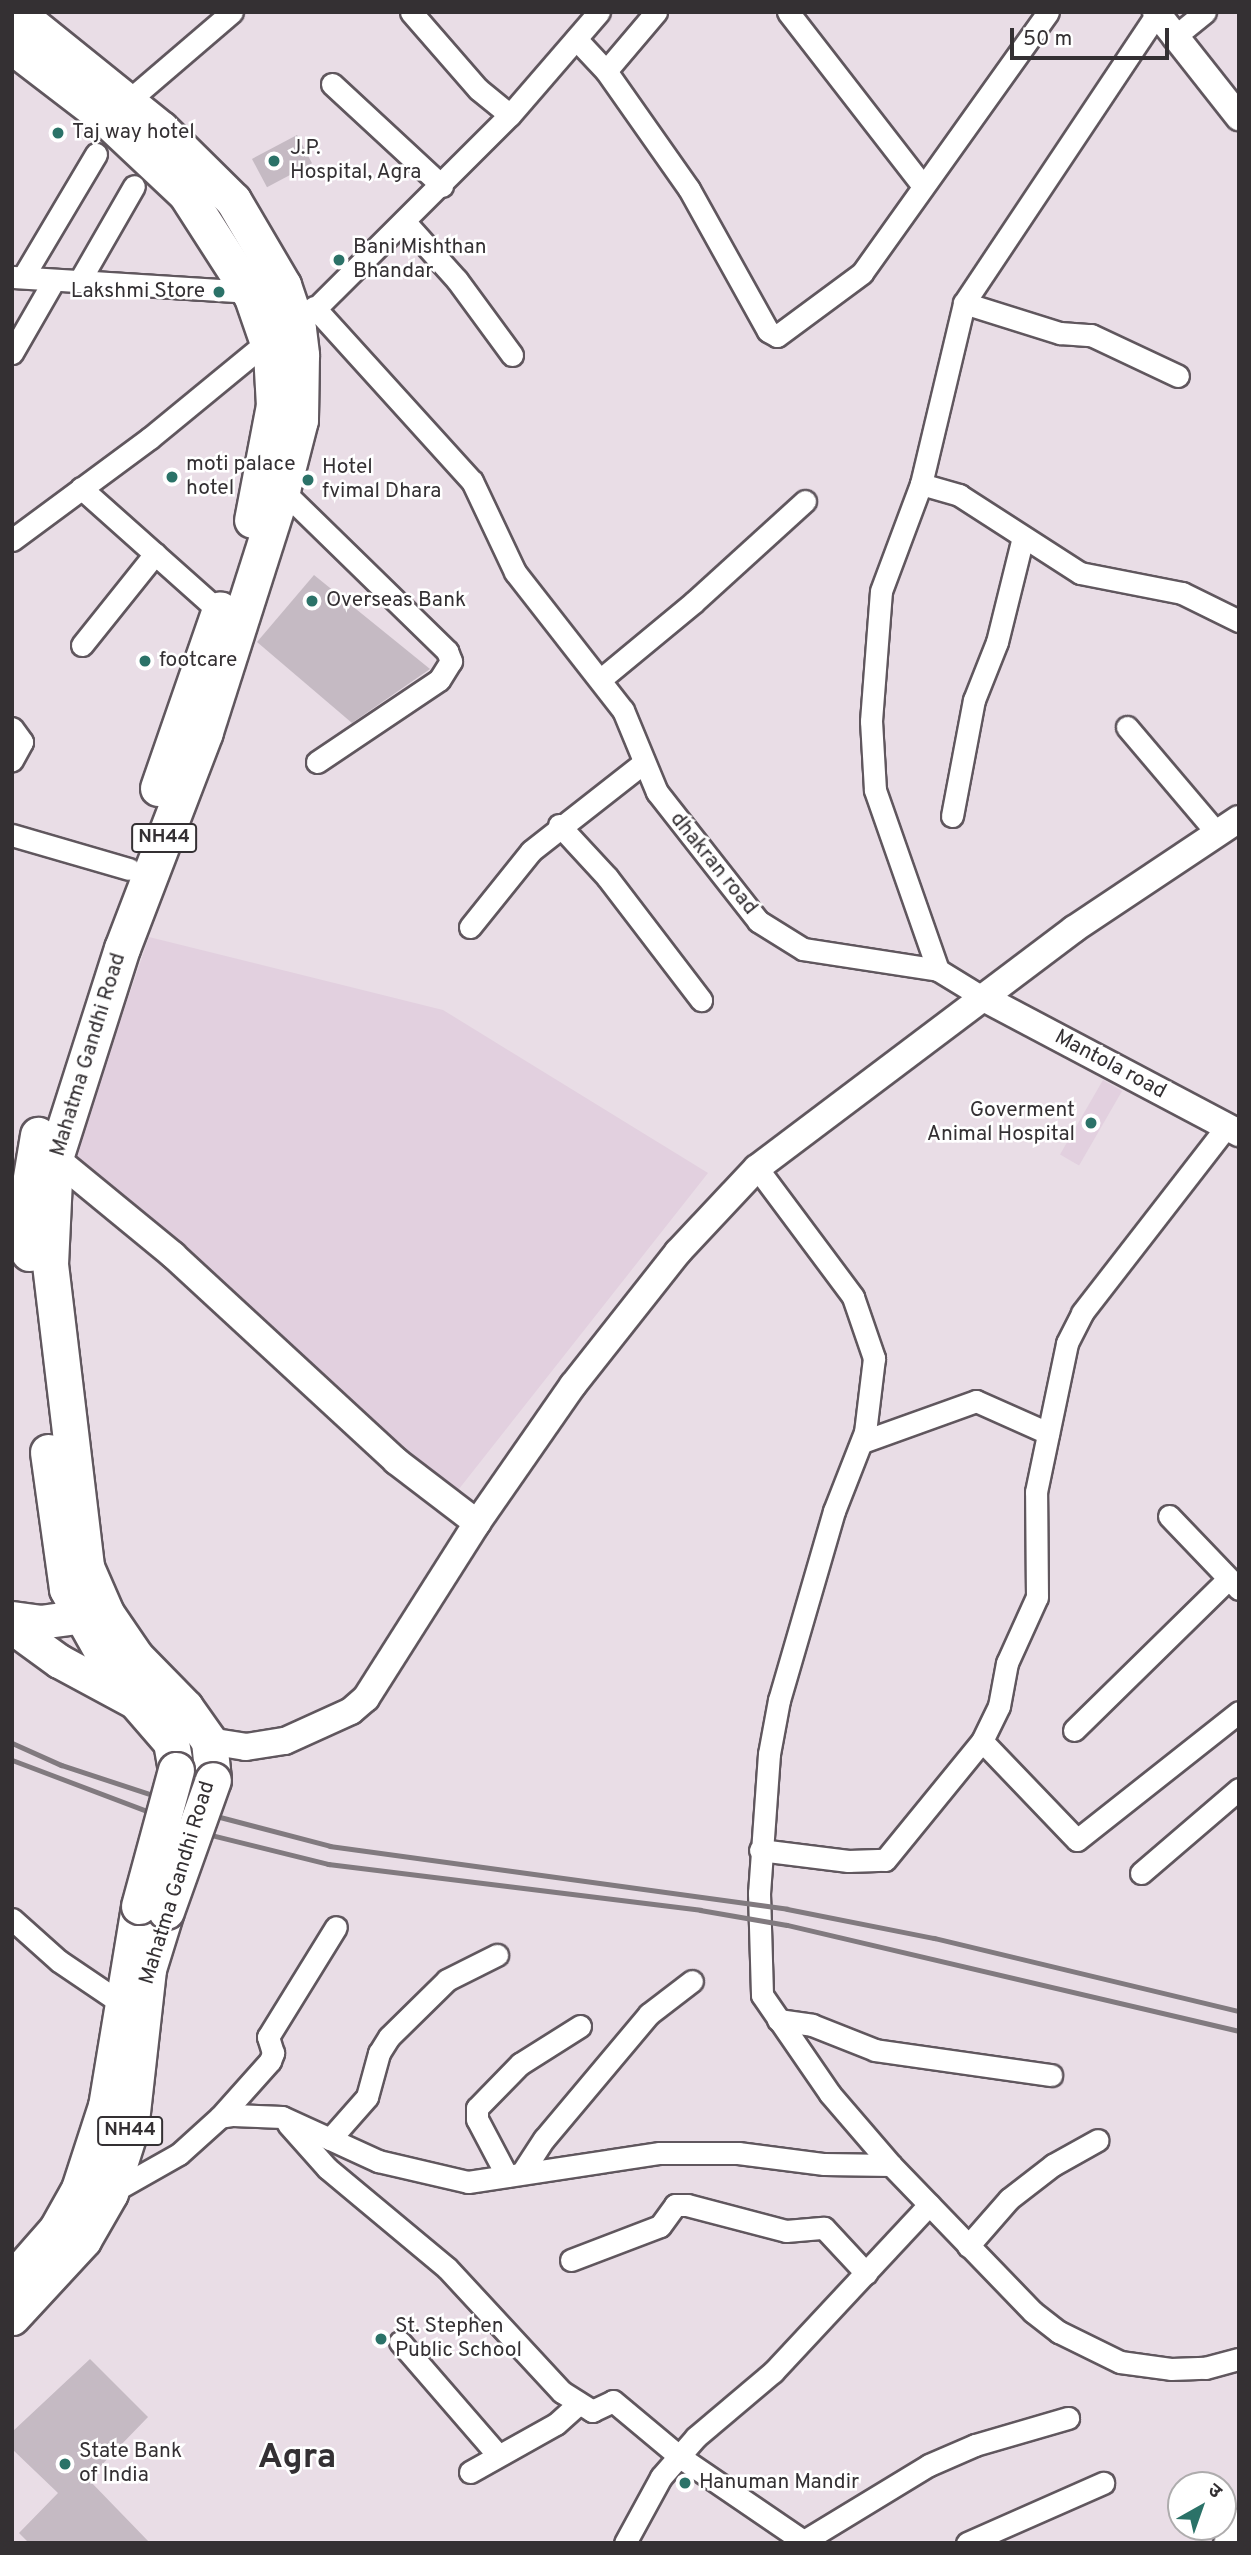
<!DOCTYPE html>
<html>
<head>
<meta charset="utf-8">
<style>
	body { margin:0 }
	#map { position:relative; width:1251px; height:2555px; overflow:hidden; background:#e9dde6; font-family:Overpass,"Noto Sans Devanagari",sans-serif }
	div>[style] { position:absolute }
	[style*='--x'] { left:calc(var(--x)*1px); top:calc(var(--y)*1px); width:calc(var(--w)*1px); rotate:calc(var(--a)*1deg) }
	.built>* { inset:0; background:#e2d0df; transform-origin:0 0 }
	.building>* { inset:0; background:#c5bac3; transform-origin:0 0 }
	.roads { filter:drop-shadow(2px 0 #60575e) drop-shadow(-2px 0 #60575e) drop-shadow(0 2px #60575e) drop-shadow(0 -2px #60575e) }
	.minor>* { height:21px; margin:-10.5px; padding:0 10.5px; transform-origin:10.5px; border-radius:10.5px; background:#fff }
	.tertiary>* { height:26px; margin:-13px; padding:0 13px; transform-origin:13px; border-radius:13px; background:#fff }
	.primary>* { height:33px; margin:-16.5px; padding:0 16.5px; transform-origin:16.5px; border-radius:16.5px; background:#fff }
	.trunk>* { height:35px; margin:-17.5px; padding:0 17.5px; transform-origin:17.5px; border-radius:17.5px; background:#fff }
	.rail>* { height:5px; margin:-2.5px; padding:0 2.5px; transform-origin:2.5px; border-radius:2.5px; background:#817a7f }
	.bridges { filter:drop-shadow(2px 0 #60575e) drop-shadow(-2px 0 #60575e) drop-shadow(0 2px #60575e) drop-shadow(0 -2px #60575e) }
	.trunk-bridge>* { height:35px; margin:-17.5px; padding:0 17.5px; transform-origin:17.5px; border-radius:17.5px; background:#fff }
	.dots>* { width:19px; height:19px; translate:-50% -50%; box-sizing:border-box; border:4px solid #fff; border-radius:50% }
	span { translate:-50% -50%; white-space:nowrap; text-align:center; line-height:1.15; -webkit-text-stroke:5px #fff; paint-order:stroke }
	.shield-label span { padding:2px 5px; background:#fff; border:2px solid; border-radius:5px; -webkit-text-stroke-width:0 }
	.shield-label { font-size:19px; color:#343033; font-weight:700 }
	.poi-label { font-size:21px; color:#343033 }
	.left { translate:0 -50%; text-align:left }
	.right { translate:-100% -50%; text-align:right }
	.street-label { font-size:21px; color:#343033 }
	.town-label { font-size:35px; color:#343033; font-weight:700 }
	.frame { position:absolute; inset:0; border:14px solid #343033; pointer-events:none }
	.north { position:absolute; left:1167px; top:2471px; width:70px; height:70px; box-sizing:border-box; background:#fff; border:2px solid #aeacad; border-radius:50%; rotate:40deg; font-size:19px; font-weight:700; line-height:28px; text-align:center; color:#343033 }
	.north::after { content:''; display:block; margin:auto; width:24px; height:32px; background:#2b7268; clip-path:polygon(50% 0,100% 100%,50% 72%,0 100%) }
	.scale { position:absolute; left:1010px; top:28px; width:159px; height:32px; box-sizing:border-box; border:4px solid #343033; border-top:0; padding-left:9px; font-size:21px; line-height:24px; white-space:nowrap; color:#343033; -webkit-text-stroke:5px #fff; paint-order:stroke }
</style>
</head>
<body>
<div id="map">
	<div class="built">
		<i style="clip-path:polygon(149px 937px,443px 1010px,708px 1173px,444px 1508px,73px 1159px)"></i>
		<i style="left:1103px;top:1080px;width:22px;height:86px;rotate:30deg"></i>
	</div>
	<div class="building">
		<i style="left:297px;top:135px;width:32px;height:51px;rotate:62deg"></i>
		<i style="clip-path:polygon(314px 575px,430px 669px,352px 723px,257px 642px)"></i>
		<i style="clip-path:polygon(90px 2359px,148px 2417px,88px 2479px,150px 2543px,29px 2543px,19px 2533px,58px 2493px,12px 2449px,12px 2432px)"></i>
	</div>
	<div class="roads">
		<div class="minor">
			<i style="--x:411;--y:12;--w:102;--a:49"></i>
			<i style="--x:478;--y:89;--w:41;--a:39.1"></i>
			<i style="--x:656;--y:12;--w:77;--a:130.3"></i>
			<i style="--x:606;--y:71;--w:144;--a:54.9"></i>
			<i style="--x:689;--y:189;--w:162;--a:60.9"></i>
			<i style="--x:768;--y:331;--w:10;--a:29"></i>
			<i style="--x:777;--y:336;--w:106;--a:-36.5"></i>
			<i style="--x:862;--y:273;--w:320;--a:-54.5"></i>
			<i style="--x:788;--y:12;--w:220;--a:52.2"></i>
			<i style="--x:1173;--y:38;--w:41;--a:-39.1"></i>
			<i style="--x:576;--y:39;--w:44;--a:46.8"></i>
			<i style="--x:332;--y:84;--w:150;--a:42.8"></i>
			<i style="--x:127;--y:102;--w:138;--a:-40.6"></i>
			<i style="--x:404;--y:221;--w:79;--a:48.1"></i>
			<i style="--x:457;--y:280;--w:93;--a:53.7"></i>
			<i style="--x:12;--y:277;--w:237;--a:3.6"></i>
			<i style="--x:23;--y:277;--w:143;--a:-59.3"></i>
			<i style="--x:80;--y:280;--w:108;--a:-60.1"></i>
			<i style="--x:964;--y:303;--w:101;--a:17.4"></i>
			<i style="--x:1060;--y:333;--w:31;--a:4"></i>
			<i style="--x:1091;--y:335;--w:96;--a:25.2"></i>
			<i style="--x:314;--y:307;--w:235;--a:47.8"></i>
			<i style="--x:472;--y:481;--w:101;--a:64.7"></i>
			<i style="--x:515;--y:572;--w:175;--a:52"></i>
			<i style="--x:623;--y:710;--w:89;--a:67.5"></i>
			<i style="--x:657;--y:792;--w:164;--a:51.9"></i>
			<i style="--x:758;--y:921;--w:53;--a:31.9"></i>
			<i style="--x:803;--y:949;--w:137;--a:8.8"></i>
			<i style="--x:938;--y:970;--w:52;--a:31.5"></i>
			<i style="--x:305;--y:319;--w:289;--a:-44.9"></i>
			<i style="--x:510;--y:115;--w:136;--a:-49.2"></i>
			<i style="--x:12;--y:353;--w:84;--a:-60.1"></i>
			<i style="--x:921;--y:484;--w:40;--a:16"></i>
			<i style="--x:959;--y:495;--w:144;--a:32.8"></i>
			<i style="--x:1080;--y:573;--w:104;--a:11.1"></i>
			<i style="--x:1182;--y:593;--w:64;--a:26.2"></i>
			<i style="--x:81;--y:488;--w:185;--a:41.7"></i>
			<i style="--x:282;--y:490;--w:231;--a:44.3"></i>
			<i style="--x:447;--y:651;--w:11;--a:68"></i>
			<i style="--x:451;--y:661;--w:22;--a:122"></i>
			<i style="--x:439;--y:680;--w:147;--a:146.1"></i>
			<i style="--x:12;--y:540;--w:172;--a:-36.5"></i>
			<i style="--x:150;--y:438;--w:153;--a:-39.4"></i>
			<i style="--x:82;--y:645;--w:117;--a:-51.3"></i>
			<i style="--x:601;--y:679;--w:121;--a:-39.6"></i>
			<i style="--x:694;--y:602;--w:150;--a:-42.3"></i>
			<i style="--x:1127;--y:727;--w:139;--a:49.7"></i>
			<i style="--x:12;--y:728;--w:17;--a:54"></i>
			<i style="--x:22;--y:742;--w:21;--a:119"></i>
			<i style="--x:952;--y:816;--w:118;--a:-79.3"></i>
			<i style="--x:974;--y:700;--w:62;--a:-68.4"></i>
			<i style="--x:997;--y:642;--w:108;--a:-76.1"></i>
			<i style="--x:559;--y:825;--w:71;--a:47.3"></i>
			<i style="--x:607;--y:877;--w:155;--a:52.6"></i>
			<i style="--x:12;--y:835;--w:122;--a:16.2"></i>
			<i style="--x:470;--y:927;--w:97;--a:-51.2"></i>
			<i style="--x:531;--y:851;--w:141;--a:-38.1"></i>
			<i style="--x:938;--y:970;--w:191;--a:-109.3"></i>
			<i style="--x:875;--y:790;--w:69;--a:-93.3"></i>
			<i style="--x:871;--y:721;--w:130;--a:-85.6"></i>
			<i style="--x:881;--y:591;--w:114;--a:-69.5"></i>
			<i style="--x:921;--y:484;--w:186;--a:-76.6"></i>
			<i style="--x:964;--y:303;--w:348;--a:-56.3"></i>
			<i style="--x:757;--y:1168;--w:161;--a:53.3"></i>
			<i style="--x:853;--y:1297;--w:65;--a:71"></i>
			<i style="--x:874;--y:1358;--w:75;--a:96.9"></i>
			<i style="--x:865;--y:1432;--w:85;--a:111.4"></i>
			<i style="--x:834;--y:1511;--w:197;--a:106.2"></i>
			<i style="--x:779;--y:1700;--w:55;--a:100.5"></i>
			<i style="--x:769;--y:1754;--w:139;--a:94.1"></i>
			<i style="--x:759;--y:1893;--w:102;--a:88.3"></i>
			<i style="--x:762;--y:1995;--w:120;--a:55.5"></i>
			<i style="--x:830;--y:2094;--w:94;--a:49.3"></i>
			<i style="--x:891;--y:2165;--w:204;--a:46"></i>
			<i style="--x:1033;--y:2312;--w:33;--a:38"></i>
			<i style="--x:1059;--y:2332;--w:68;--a:26.2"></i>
			<i style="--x:1120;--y:2362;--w:51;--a:7.8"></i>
			<i style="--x:1171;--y:2369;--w:34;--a:-2"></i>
			<i style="--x:1205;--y:2368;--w:35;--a:-15"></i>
			<i style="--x:862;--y:1442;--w:121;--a:-19.8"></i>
			<i style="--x:976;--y:1401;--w:79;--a:24"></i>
			<i style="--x:1169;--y:1516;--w:101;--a:46.2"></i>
			<i style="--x:1074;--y:1730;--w:216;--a:-44.4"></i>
			<i style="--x:982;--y:1741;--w:137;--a:46.2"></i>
			<i style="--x:1077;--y:1840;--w:206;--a:-38.3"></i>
			<i style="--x:760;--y:1850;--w:89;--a:7.1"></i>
			<i style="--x:848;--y:1861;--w:37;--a:-2"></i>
			<i style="--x:885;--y:1860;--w:154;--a:-50.8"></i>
			<i style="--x:982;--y:1741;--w:39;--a:-64"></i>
			<i style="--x:999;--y:1706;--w:44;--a:-79.5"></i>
			<i style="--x:1007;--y:1663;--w:72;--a:-65.6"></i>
			<i style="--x:1037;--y:1597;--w:105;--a:-90.5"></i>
			<i style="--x:1036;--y:1492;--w:152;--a:-78.2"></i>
			<i style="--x:1067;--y:1343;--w:34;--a:-63"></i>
			<i style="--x:1082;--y:1313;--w:237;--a:-52.2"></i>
			<i style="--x:1141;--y:1873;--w:129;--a:-40.6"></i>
			<i style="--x:12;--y:1919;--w:63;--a:41.8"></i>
			<i style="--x:59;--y:1961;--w:75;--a:34.1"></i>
			<i style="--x:778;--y:2020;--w:34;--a:8"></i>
			<i style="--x:812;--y:2025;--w:68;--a:21.6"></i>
			<i style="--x:875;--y:2050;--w:178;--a:8.1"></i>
			<i style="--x:220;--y:2117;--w:75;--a:-48.2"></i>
			<i style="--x:270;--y:2061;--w:9;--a:-69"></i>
			<i style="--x:273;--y:2053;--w:17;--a:-107"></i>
			<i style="--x:268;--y:2037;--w:129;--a:-58.3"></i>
			<i style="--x:288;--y:2124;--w:59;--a:48.4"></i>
			<i style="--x:327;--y:2168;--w:156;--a:39.8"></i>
			<i style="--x:447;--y:2268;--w:169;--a:47.2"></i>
			<i style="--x:562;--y:2392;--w:36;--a:32"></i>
			<i style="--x:592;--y:2411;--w:23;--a:-25"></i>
			<i style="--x:613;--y:2401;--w:87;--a:39.9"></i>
			<i style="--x:680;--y:2457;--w:153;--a:34.3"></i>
			<i style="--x:330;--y:2139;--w:56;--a:-48.6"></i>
			<i style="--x:367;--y:2097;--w:46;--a:-74.7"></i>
			<i style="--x:379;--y:2053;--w:19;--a:-58"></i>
			<i style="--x:389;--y:2037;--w:81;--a:-44.5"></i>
			<i style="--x:447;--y:1980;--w:56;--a:-26.6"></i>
			<i style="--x:523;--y:2171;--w:38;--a:-57"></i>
			<i style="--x:544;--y:2139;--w:163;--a:-50"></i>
			<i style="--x:649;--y:2014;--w:54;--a:-37.5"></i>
			<i style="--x:507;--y:2176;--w:64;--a:-117.8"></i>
			<i style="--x:477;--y:2119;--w:11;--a:-90"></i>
			<i style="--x:477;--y:2108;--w:62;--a:-45.7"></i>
			<i style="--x:520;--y:2064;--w:71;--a:-32.3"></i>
			<i style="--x:110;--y:2193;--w:79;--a:-29.5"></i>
			<i style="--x:179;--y:2154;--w:55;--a:-42.1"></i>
			<i style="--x:220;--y:2117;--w:13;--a:-9"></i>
			<i style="--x:233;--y:2115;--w:49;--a:2.3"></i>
			<i style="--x:282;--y:2117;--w:106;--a:24.6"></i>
			<i style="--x:378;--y:2161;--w:92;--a:13.1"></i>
			<i style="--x:468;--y:2182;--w:194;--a:-8.6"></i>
			<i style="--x:660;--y:2153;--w:78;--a:0"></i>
			<i style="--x:738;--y:2153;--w:87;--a:7.3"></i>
			<i style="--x:824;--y:2164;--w:67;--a:0.9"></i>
			<i style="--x:968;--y:2246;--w:62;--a:-48.9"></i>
			<i style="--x:1009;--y:2199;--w:56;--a:-37.7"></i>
			<i style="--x:1053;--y:2165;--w:51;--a:-29.1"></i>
			<i style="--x:571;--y:2260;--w:95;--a:-20.9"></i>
			<i style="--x:660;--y:2226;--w:26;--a:-54"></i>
			<i style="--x:675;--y:2205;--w:12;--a:0"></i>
			<i style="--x:687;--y:2205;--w:102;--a:14.7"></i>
			<i style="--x:786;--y:2231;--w:38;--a:-5"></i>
			<i style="--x:824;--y:2228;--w:62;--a:47"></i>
			<i style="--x:400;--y:2342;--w:150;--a:49.1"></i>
			<i style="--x:470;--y:2472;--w:98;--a:-29.2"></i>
			<i style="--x:556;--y:2424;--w:30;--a:-42"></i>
			<i style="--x:804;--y:2541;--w:146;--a:-31.3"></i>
			<i style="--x:929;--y:2465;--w:50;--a:-23.5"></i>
			<i style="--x:975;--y:2445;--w:97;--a:-16.2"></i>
			<i style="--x:625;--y:2543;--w:75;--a:-61.4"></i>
			<i style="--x:661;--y:2477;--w:53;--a:-48.8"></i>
			<i style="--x:696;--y:2437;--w:101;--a:-40.2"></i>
			<i style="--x:773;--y:2372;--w:229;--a:-47"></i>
			<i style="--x:967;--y:2543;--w:149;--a:-23.8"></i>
			<i style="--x:1224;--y:2543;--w:28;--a:-58"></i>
		</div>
		<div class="tertiary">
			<i style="--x:1156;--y:12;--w:134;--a:51.7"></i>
			<i style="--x:982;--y:997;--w:291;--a:27.9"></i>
			<i style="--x:55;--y:1158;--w:153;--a:39.4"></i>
			<i style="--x:173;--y:1255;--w:304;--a:42.7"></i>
			<i style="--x:396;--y:1461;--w:102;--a:37.4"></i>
			<i style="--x:209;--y:1741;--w:37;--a:9"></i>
			<i style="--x:246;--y:1747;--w:39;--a:-9"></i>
			<i style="--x:285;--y:1741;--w:72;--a:-24.4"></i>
			<i style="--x:351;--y:1711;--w:20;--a:-41"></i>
			<i style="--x:366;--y:1698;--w:207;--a:-57.6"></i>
			<i style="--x:477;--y:1523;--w:168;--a:-55.2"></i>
			<i style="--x:573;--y:1385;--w:169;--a:-51.7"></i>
			<i style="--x:678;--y:1252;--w:115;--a:-46.8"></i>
			<i style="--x:757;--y:1168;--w:397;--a:-37"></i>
			<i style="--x:1074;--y:929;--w:198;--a:-33.7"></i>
		</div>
		<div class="primary">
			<i style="--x:12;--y:1618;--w:28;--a:8"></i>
			<i style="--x:40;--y:1622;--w:67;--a:-7.8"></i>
			<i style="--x:12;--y:1627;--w:58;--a:35.9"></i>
			<i style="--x:59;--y:1661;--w:89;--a:28.3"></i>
		</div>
		<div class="trunk">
			<i style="--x:16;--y:12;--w:186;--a:38.9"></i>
			<i style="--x:161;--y:129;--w:101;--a:44.6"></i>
			<i style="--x:233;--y:200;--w:99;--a:59.5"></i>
			<i style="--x:283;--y:285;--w:46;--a:71.2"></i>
			<i style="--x:298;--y:329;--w:26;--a:83"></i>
			<i style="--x:301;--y:355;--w:65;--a:90.9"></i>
			<i style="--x:300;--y:420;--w:72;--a:104.4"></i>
			<i style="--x:282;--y:490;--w:254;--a:107.7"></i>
			<i style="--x:205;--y:732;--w:231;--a:111"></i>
			<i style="--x:122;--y:948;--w:220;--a:107.7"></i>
			<i style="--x:55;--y:1158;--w:106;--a:92.7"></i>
			<i style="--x:50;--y:1264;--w:305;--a:83.2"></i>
			<i style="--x:86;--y:1567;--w:50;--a:66.5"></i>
			<i style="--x:106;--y:1613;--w:53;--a:55.7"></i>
			<i style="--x:136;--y:1657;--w:70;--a:45.6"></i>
			<i style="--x:185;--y:1707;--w:42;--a:54.8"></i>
			<i style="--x:209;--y:1741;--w:39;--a:84"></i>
			<i style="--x:12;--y:46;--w:113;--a:37.5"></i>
			<i style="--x:102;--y:115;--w:115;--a:43.2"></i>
			<i style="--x:186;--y:194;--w:122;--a:57.3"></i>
			<i style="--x:252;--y:297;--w:58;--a:70.9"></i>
			<i style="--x:271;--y:352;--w:53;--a:86.8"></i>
			<i style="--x:274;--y:405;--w:117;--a:100.8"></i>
			<i style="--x:158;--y:788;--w:189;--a:-70.9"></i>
			<i style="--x:29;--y:1253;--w:64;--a:-90"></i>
			<i style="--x:29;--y:1189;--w:55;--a:-80.5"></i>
			<i style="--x:48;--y:1452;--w:138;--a:82.1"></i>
			<i style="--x:67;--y:1589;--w:107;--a:60.8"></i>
			<i style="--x:119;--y:1682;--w:79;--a:49.1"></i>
			<i style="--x:171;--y:1742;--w:28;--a:80"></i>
			<i style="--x:12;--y:2280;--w:67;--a:-48.7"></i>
			<i style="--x:56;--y:2230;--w:47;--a:-60.7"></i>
			<i style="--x:79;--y:2189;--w:87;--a:-72"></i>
			<i style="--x:106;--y:2106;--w:203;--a:-80.6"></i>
			<i style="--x:12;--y:2317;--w:105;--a:-47.3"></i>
			<i style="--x:83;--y:2240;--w:54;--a:-60.1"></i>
			<i style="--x:110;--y:2193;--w:66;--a:-72.4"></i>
			<i style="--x:130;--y:2130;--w:162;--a:-83.6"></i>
			<i style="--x:148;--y:1969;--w:61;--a:-72.8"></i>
		</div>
	</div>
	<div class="rail">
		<i style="--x:12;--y:1743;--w:54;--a:24.2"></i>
		<i style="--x:61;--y:1765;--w:163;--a:18.2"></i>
		<i style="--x:216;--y:1816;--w:118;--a:14.7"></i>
		<i style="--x:330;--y:1846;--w:461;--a:7.8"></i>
		<i style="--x:787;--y:1909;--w:150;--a:11.2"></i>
		<i style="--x:934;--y:1938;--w:314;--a:13.5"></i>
		<i style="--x:12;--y:1760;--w:213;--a:20.7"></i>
		<i style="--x:211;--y:1835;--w:121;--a:13.9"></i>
		<i style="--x:328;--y:1864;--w:375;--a:7"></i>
		<i style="--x:700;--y:1910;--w:88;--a:9.8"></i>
		<i style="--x:787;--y:1925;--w:464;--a:13.2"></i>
	</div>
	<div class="bridges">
		<div class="trunk-bridge">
			<i style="--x:139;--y:1906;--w:141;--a:-74.8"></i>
			<i style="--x:166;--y:1911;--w:139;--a:-70.3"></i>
		</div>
	</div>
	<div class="dots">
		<i style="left:58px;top:133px;background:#2b7268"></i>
		<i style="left:274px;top:161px;background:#2b7268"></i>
		<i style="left:339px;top:260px;background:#2b7268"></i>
		<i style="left:219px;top:292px;background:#2b7268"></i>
		<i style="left:172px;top:477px;background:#2b7268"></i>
		<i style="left:308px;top:480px;background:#2b7268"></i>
		<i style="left:312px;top:601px;background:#2b7268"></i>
		<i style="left:145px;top:661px;background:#2b7268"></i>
		<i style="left:1091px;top:1123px;background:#2b7268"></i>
		<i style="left:381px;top:2339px;background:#2b7268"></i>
		<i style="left:65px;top:2464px;background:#2b7268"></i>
		<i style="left:685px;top:2483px;background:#2b7268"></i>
	</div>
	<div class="shield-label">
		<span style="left:164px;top:838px">NH44</span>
		<span style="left:130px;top:2131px">NH44</span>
	</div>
	<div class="poi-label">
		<span class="left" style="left:72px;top:133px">Taj way hotel</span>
		<span class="left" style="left:290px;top:161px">J.P.<br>Hospital, Agra</span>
		<span class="left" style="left:353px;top:260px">Bani Mishthan<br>Bhandar</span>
		<span class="right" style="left:205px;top:292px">Lakshmi Store</span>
		<span class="left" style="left:186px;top:477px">moti palace<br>hotel</span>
		<span class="left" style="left:322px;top:480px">Hotel<br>fvimal Dhara</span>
		<span class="left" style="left:326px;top:601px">Overseas Bank</span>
		<span class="left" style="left:159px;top:661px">footcare</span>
		<span class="right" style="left:1075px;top:1123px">Goverment<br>Animal Hospital</span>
		<span class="left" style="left:395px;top:2339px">St. Stephen<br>Public School</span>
		<span class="left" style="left:79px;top:2464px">State Bank<br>of India</span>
		<span class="left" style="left:699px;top:2483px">Hanuman Mandir</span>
	</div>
	<div class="street-label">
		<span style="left:713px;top:864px;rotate:51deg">dhakran road</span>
		<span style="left:89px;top:1055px;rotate:-73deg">Mahatma Gandhi Road</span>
		<span style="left:1110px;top:1065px;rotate:28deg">Mantola road</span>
		<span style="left:178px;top:1883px;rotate:-73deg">Mahatma Gandhi Road</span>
	</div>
	<div class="town-label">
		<span style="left:297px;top:2458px">Agra</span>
	</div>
	<div class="frame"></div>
	<div class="north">उ</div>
	<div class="scale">50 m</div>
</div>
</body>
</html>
